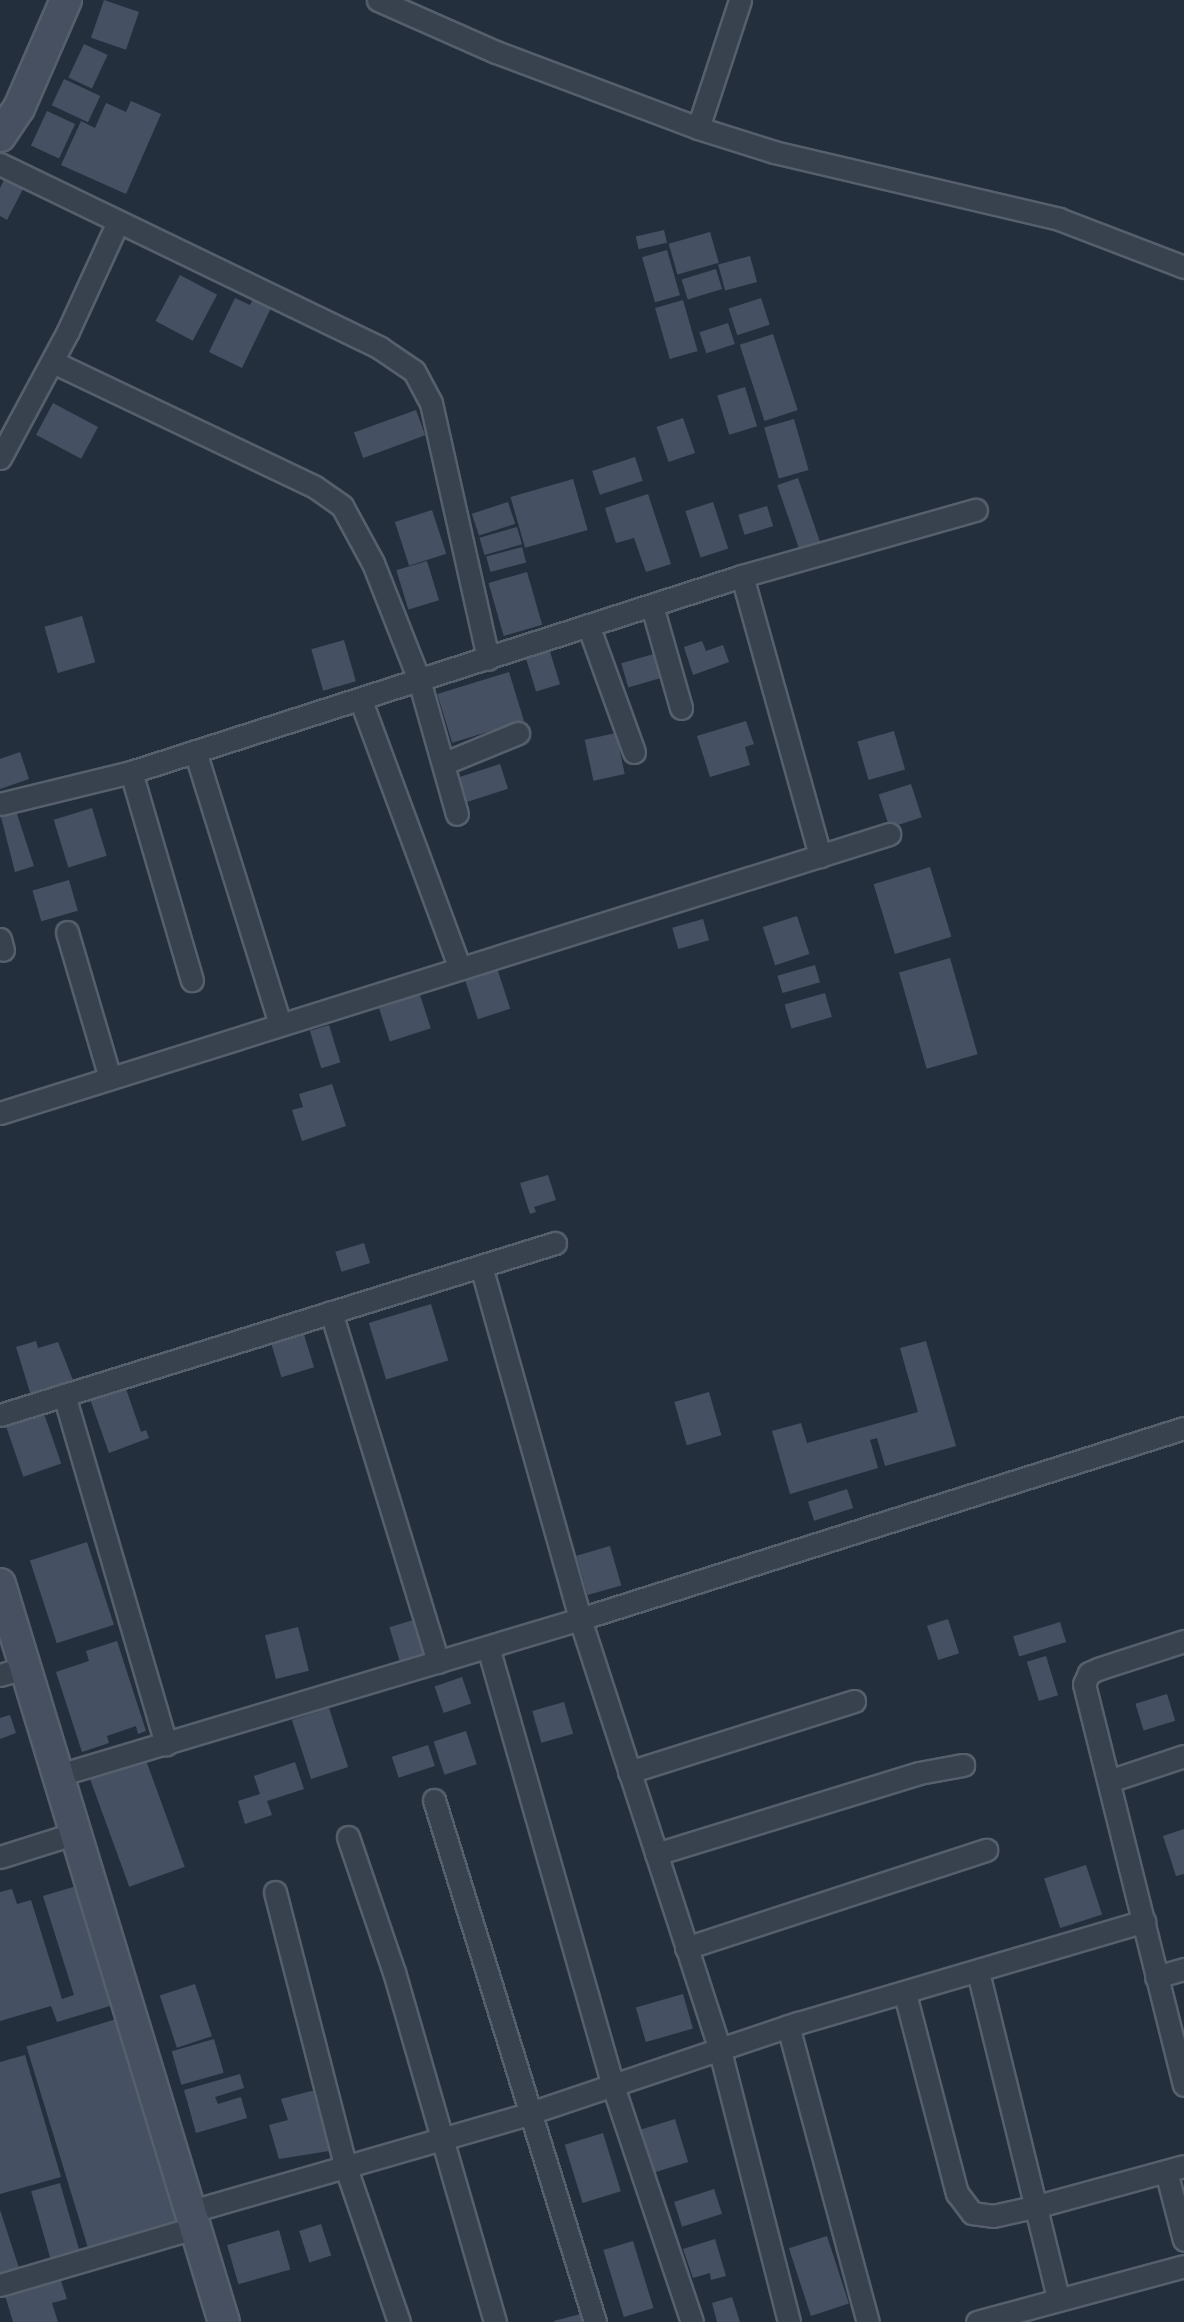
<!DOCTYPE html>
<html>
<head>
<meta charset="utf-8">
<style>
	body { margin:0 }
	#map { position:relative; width:1184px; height:2322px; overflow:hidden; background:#242f3e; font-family:Commissioner,sans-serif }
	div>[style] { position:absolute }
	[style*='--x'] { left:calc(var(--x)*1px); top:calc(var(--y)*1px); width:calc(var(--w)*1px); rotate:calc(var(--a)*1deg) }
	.building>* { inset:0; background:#455162; transform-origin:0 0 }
	.roads { filter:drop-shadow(2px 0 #565f6c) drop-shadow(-2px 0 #565f6c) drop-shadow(0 2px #565f6c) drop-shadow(0 -2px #565f6c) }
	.street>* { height:21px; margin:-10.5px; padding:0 10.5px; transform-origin:10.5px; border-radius:10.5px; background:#38414e }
	.secondary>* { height:30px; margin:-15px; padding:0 15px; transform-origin:15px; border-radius:15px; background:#465061 }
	span { translate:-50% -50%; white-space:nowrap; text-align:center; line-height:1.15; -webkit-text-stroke:5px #1d2633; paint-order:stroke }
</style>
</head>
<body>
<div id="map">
	<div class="building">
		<i style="left:104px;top:0;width:37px;height:40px;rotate:19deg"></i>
		<i style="left:84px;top:44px;width:26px;height:37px;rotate:25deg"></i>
		<i style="left:64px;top:79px;width:40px;height:29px;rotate:25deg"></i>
		<i style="clip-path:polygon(131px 101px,161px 114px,126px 194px,61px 165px,81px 121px,95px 128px,106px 103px,126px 112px)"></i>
		<i style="left:47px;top:111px;width:31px;height:38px;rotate:25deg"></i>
		<i style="clip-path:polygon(6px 176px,25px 185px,7px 220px,0 216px,0 188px)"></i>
		<i style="left:664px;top:230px;width:13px;height:29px;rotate:77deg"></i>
		<i style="left:710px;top:232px;width:32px;height:43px;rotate:74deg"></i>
		<i style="left:667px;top:250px;width:47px;height:26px;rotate:74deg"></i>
		<i style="left:750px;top:256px;width:27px;height:33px;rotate:75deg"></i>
		<i style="left:716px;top:269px;width:21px;height:36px;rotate:73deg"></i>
		<i style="left:180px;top:275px;width:42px;height:52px;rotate:28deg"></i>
		<i style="clip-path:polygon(235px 298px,250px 305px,253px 299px,271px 308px,242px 368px,209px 352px)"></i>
		<i style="left:761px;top:298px;width:28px;height:34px;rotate:72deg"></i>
		<i style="left:683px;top:300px;width:53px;height:29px;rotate:74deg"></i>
		<i style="left:728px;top:323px;width:22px;height:30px;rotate:72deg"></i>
		<i style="left:773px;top:334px;width:80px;height:35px;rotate:72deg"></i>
		<i style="left:745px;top:387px;width:41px;height:29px;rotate:73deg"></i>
		<i style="left:53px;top:403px;width:51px;height:36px;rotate:28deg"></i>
		<i style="left:416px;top:410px;width:27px;height:66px;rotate:70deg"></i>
		<i style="left:683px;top:418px;width:37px;height:28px;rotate:71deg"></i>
		<i style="left:794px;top:419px;width:53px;height:31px;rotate:74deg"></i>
		<i style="left:635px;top:457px;width:25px;height:45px;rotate:72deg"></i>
		<i style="left:798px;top:478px;width:72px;height:22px;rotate:71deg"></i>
		<i style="left:573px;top:479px;width:53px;height:65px;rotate:74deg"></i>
		<i style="clip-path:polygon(648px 494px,671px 564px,646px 572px,634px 538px,616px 543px,605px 508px)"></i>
		<i style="left:508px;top:502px;width:23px;height:38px;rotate:72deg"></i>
		<i style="left:713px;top:502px;width:49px;height:29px;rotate:72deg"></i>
		<i style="left:767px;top:506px;width:21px;height:30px;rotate:73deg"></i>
		<i style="left:432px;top:510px;width:46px;height:39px;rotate:72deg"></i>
		<i style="left:517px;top:527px;width:18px;height:39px;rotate:74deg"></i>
		<i style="left:522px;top:547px;width:16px;height:37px;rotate:75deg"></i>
		<i style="left:427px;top:561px;width:41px;height:32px;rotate:73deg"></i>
		<i style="left:527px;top:572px;width:55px;height:40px;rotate:74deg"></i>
		<i style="left:82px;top:616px;width:48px;height:39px;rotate:74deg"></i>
		<i style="left:344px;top:640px;width:43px;height:34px;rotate:74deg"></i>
		<i style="clip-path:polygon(702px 641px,706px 651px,723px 645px,729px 662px,693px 675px,684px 647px)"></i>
		<i style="left:548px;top:645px;width:41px;height:25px;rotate:73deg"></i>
		<i style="left:654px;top:654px;width:25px;height:34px;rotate:74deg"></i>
		<i style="left:509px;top:672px;width:51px;height:75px;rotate:73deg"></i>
		<i style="clip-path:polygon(746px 721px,754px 744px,745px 747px,750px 765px,710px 777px,697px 736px)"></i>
		<i style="left:894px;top:731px;width:40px;height:38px;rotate:74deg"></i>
		<i style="left:616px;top:733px;width:42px;height:32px;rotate:78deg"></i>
		<i style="clip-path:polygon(20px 752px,29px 779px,0 789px,0 759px)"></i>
		<i style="left:500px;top:764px;width:26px;height:44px;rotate:72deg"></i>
		<i style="left:911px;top:784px;width:35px;height:34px;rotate:72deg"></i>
		<i style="clip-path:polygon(15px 808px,34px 866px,15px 872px,0 813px)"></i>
		<i style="left:92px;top:808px;width:50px;height:40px;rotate:73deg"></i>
		<i style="left:930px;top:867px;width:73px;height:59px;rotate:73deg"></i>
		<i style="left:69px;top:880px;width:32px;height:38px;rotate:74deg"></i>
		<i style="left:797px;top:916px;width:40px;height:36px;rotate:72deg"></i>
		<i style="left:703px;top:919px;width:22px;height:32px;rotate:74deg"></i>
		<i style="left:950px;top:958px;width:100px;height:53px;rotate:74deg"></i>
		<i style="left:496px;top:965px;width:46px;height:34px;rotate:72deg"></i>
		<i style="left:815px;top:965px;width:18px;height:39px;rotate:74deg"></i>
		<i style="left:825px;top:993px;width:25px;height:42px;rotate:74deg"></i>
		<i style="left:420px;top:995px;width:35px;height:43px;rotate:72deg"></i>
		<i style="left:329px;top:1025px;width:39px;height:20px;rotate:73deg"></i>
		<i style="clip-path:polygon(332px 1084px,346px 1126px,302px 1141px,292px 1110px,303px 1107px,299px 1094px)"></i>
		<i style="clip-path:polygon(548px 1175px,556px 1200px,534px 1207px,536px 1212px,530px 1214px,520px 1183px)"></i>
		<i style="left:364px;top:1243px;width:21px;height:30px;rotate:73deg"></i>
		<i style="left:431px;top:1304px;width:59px;height:65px;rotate:73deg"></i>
		<i style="left:302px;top:1328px;width:41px;height:34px;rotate:73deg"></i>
		<i style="clip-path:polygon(36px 1341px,38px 1348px,58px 1342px,76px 1388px,33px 1402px,16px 1347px)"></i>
		<i style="clip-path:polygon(926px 1341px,956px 1446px,885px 1466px,877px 1438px,870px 1440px,878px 1468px,790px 1494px,772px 1431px,801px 1423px,807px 1443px,918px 1412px,900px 1348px)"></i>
		<i style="clip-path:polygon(125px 1386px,141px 1432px,146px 1430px,149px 1438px,109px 1453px,90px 1399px)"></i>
		<i style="left:709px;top:1392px;width:45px;height:36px;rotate:74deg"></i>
		<i style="left:41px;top:1405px;width:62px;height:40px;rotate:71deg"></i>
		<i style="left:847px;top:1489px;width:20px;height:41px;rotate:72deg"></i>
		<i style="left:87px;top:1542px;width:87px;height:60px;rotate:72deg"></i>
		<i style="left:610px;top:1546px;width:41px;height:35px;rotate:74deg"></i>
		<i style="left:420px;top:1618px;width:37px;height:32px;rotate:73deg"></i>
		<i style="left:948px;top:1619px;width:36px;height:22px;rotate:72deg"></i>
		<i style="left:1060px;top:1622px;width:21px;height:49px;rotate:73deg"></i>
		<i style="left:298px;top:1627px;width:45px;height:34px;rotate:76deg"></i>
		<i style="clip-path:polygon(117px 1641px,146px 1731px,138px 1734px,136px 1726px,107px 1736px,109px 1743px,82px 1752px,56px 1672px,89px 1661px,86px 1651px)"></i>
		<i style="left:1046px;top:1656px;width:41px;height:20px;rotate:73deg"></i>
		<i style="left:462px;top:1677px;width:28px;height:29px;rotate:71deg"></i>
		<i style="left:1167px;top:1694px;width:28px;height:33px;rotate:73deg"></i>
		<i style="left:564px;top:1702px;width:33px;height:33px;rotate:74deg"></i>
		<i style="left:329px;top:1708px;width:62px;height:39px;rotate:72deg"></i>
		<i style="clip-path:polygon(10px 1715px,16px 1733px,0 1739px,0 1718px)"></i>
		<i style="left:466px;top:1731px;width:35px;height:34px;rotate:72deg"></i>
		<i style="left:428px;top:1745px;width:22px;height:38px;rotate:72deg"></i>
		<i style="left:143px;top:1752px;width:122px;height:59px;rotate:70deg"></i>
		<i style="clip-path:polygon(295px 1762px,304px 1789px,267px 1801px,272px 1815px,245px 1824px,238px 1801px,260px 1794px,254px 1776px)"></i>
		<i style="clip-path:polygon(1184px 1829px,1184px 1874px,1176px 1876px,1163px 1836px)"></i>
		<i style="left:1086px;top:1865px;width:52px;height:44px;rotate:72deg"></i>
		<i style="clip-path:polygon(83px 1884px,120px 2003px,57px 2022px,51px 2006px,0 2021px,0 1892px,12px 1889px,17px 1904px,31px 1900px,62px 1999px,74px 1995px,43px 1896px)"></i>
		<i style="left:195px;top:1984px;width:55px;height:37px;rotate:72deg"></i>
		<i style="left:683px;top:1994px;width:36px;height:49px;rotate:74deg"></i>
		<i style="left:123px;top:2017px;width:214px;height:101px;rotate:73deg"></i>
		<i style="left:214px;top:2039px;width:35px;height:44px;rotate:74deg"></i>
		<i style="clip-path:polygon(25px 2055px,61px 2177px,0 2194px,0 2062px)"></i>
		<i style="clip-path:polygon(240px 2074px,244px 2088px,215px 2097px,218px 2104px,241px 2097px,247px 2118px,196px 2133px,184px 2090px)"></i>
		<i style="clip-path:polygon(315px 2090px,329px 2151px,279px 2159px,269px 2125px,288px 2120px,281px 2099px)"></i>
		<i style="left:675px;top:2119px;width:45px;height:39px;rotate:73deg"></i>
		<i style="left:603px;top:2133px;width:61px;height:40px;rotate:73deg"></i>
		<i style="left:60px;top:2183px;width:78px;height:30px;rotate:74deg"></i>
		<i style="left:714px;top:2189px;width:26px;height:42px;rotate:72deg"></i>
		<i style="clip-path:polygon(0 2210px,21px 2274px,0 2281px)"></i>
		<i style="left:321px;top:2224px;width:33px;height:23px;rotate:72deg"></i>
		<i style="left:279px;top:2230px;width:41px;height:54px;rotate:74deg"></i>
		<i style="left:827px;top:2236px;width:71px;height:40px;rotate:72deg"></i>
		<i style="clip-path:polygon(715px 2239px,726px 2276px,711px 2280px,710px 2273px,693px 2278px,683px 2249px)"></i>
		<i style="left:633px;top:2241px;width:70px;height:31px;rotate:73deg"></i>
		<i style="clip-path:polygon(59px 2275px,67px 2299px,52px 2303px,58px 2322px,13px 2322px,4px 2292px)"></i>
		<i style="clip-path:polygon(732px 2297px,740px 2322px,717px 2322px,712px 2303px)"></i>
		<i style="clip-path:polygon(584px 2313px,586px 2322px,554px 2322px,554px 2321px)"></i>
	</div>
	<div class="roads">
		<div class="street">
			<i style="--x:378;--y:0;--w:129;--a:23.8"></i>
			<i style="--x:496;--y:52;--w:216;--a:20.6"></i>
			<i style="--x:698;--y:128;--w:80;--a:17.5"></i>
			<i style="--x:774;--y:152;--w:293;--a:13.2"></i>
			<i style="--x:1059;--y:219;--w:134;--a:21"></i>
			<i style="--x:698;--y:128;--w:135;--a:-71.8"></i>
			<i style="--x:0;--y:164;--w:422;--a:25.8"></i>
			<i style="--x:380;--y:348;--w:41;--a:34.1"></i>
			<i style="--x:414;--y:371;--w:36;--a:62"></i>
			<i style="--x:431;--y:403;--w:262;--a:77.4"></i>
			<i style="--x:53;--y:362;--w:290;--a:25.5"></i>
			<i style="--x:315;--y:487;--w:33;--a:35"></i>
			<i style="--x:342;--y:506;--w:65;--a:61.5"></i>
			<i style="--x:373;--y:563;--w:126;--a:68.5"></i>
			<i style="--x:419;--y:680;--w:139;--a:74.2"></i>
			<i style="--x:0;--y:458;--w:144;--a:-61.8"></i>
			<i style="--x:68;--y:331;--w:120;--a:-65.4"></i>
			<i style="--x:742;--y:576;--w:243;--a:-15.8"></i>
			<i style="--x:652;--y:606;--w:106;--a:74.1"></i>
			<i style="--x:588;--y:625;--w:135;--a:70.1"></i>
			<i style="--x:361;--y:701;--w:285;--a:69.7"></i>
			<i style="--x:195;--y:751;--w:286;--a:72.7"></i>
			<i style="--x:445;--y:763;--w:79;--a:-22.3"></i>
			<i style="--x:131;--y:772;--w:217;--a:73.7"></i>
			<i style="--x:0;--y:804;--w:135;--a:-13.7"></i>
			<i style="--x:131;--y:772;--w:642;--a:-17.79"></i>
			<i style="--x:742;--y:576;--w:291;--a:74.4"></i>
			<i style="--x:67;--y:932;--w:152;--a:73.6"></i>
			<i style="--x:0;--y:939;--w:11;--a:75"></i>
			<i style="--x:0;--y:1113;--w:932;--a:-17.42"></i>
			<i style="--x:481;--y:1266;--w:367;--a:74.3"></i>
			<i style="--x:580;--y:1619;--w:454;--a:72"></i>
			<i style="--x:720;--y:2051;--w:280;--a:75.7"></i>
			<i style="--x:331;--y:1312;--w:366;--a:73"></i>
			<i style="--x:64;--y:1395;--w:364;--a:73.7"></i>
			<i style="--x:0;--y:1415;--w:581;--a:-17.22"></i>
			<i style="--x:1184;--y:1641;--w:90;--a:162"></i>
			<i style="--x:1098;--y:1669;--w:10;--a:156"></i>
			<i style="--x:1089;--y:1673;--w:12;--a:114"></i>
			<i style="--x:1084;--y:1684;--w:413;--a:76"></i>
			<i style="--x:488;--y:1647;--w:456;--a:74.1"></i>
			<i style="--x:613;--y:2086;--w:249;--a:71.5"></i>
			<i style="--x:0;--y:1675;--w:27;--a:-17"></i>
			<i style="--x:629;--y:1772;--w:236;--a:-17.5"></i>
			<i style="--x:59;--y:1775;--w:544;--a:-16.67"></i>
			<i style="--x:580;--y:1619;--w:633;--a:-17.55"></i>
			<i style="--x:1109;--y:1781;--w:79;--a:-18.4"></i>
			<i style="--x:434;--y:1800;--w:546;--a:72.86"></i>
			<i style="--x:348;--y:1837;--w:143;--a:71.2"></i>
			<i style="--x:394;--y:1972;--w:364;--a:73.9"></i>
			<i style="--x:656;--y:1854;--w:275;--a:-17.1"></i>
			<i style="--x:919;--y:1773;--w:45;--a:-10.3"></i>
			<i style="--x:0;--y:1857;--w:80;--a:-17.5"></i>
			<i style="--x:275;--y:1892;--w:285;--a:75.6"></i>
			<i style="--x:346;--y:2168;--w:163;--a:71"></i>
			<i style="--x:686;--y:1948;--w:316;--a:-18.1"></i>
			<i style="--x:978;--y:1972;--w:336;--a:76.2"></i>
			<i style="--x:1156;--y:1977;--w:29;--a:-16"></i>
			<i style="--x:905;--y:1994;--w:206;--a:75.4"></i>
			<i style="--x:957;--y:2193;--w:25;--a:53"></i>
			<i style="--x:972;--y:2213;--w:21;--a:8"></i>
			<i style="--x:993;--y:2216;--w:46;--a:-12.5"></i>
			<i style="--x:1038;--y:2206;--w:151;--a:-15.3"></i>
			<i style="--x:788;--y:2026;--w:307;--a:74.9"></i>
			<i style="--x:1166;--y:2171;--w:71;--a:75.4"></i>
			<i style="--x:192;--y:2211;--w:349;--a:-16.1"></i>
			<i style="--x:527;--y:2114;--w:286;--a:-18.6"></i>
			<i style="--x:798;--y:2023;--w:361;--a:-16.4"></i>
			<i style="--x:0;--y:2285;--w:205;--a:-16.4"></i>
			<i style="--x:977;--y:2322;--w:214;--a:-15.1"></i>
		</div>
		<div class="secondary">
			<i style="--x:0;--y:136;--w:34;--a:-56"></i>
			<i style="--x:19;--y:108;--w:118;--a:-66.5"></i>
			<i style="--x:0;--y:1584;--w:771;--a:73.12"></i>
		</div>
	</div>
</div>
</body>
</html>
